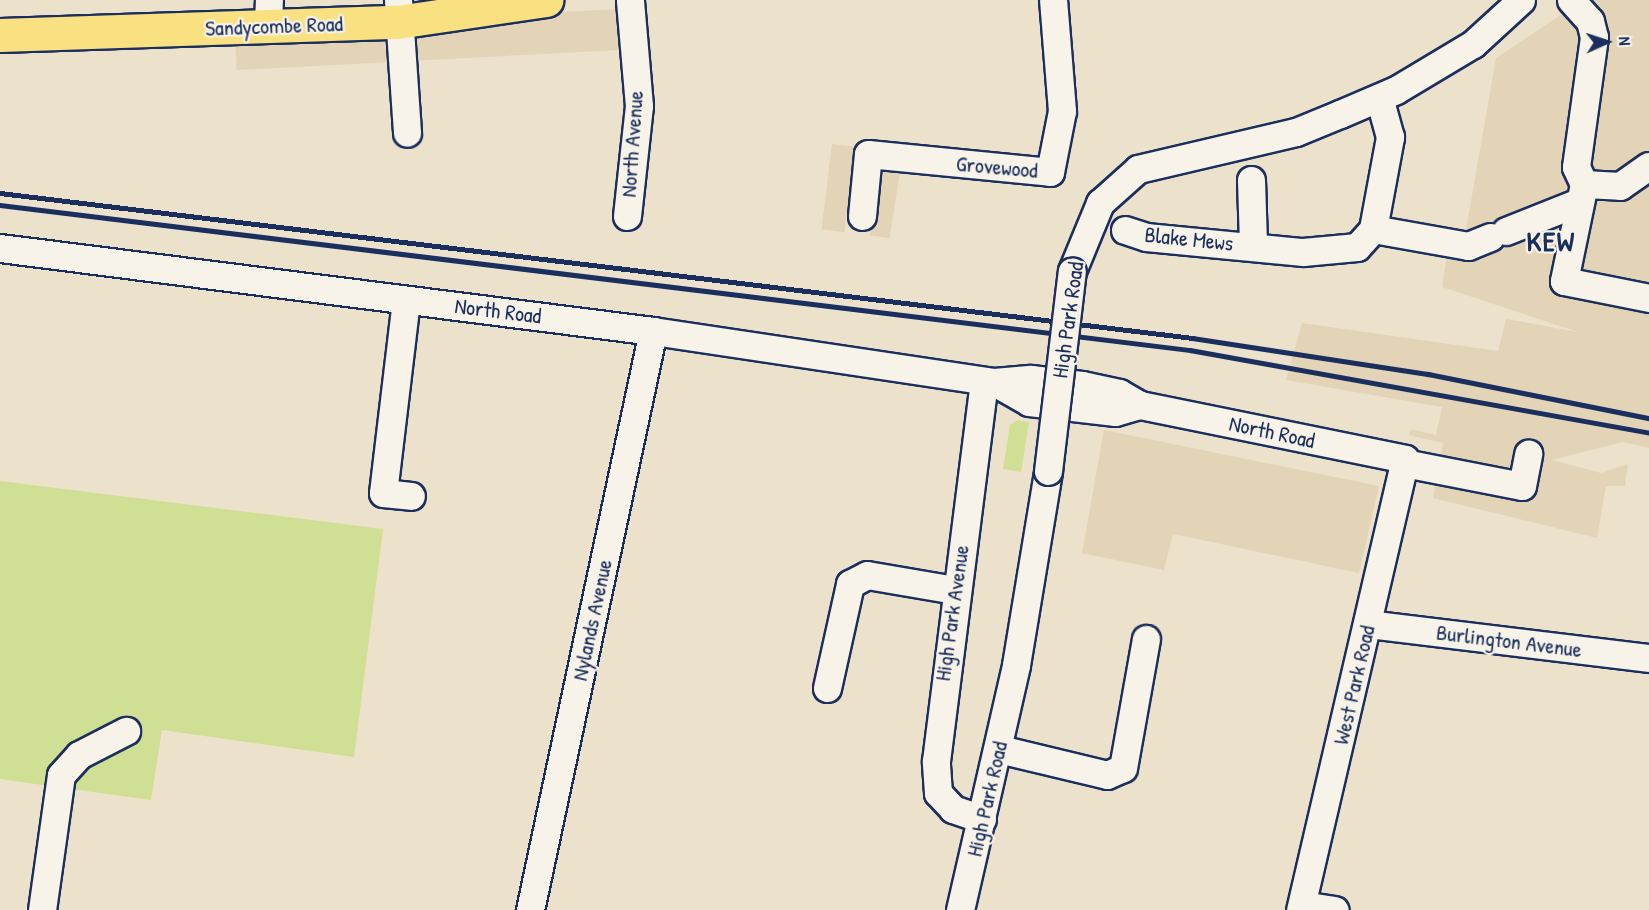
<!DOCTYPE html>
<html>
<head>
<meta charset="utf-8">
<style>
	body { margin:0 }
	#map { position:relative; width:1649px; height:910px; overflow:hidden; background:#ece1cb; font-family:"Patrick Hand",sans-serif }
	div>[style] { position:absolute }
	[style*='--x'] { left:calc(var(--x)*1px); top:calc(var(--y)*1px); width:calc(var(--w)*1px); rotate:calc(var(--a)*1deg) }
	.built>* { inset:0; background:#e4d4b7; transform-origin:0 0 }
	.green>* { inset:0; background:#cfdf93 }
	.roads { filter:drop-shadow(2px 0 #1b2f5e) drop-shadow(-2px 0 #1b2f5e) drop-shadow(0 2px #1b2f5e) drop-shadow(0 -2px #1b2f5e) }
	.minor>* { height:27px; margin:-13.5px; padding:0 13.5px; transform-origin:13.5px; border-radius:13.5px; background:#f7f3e8 }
	.major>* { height:33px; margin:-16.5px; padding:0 16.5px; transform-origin:16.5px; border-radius:16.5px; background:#f9e181 }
	.rail>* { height:4.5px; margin:-2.25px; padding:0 2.25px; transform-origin:2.25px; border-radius:2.25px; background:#1b2f5e }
	.bridges { filter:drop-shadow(2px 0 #1b2f5e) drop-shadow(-2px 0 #1b2f5e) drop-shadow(0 2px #1b2f5e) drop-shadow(0 -2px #1b2f5e) }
	.minor-bridge>* { height:27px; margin:-13.5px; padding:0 13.5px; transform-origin:13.5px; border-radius:13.5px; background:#f7f3e8 }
	span { translate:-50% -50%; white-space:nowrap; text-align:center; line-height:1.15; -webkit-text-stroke:4.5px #f7f3e8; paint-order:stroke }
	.street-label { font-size:22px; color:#1b2f5e }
	.district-label { font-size:28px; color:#1b2f5e; font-weight:700; letter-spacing:1.5px }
	.north { position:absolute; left:1577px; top:12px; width:60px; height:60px; -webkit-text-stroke:4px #f7f3e8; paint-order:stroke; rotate:87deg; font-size:16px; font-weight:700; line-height:24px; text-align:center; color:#1b2f5e }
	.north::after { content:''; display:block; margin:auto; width:21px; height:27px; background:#1b2f5e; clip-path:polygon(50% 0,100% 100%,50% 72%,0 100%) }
</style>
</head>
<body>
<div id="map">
	<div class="built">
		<i style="clip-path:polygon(1583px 0,1649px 0,1649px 448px,1623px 442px,1552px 460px,1601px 473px,1628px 464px,1625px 486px,1606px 486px,1597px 538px,1433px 498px,1443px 443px,1409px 435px,1411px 429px,1436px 435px,1442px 407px,1286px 380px,1302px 323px,1498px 351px,1506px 319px,1578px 332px,1442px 287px,1448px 249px,1463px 247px,1496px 58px)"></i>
		<i style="left:618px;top:9px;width:41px;height:384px;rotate:87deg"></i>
		<i style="left:832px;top:144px;width:23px;height:86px;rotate:7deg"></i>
		<i style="left:880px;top:170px;width:20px;height:66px;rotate:9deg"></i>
		<i style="clip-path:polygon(1104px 430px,1379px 486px,1359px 573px,1173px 534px,1164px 570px,1082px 553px)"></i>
	</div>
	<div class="green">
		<i style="clip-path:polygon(1017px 420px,1029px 422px,1021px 472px,1003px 469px,1010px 425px)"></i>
		<i style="clip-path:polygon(0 481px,383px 529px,354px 757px,162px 730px,151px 800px,0 779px)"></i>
	</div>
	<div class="roads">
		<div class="minor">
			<i style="--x:398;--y:0;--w:133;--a:86.1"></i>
			<i style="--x:1571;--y:0;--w:28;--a:48"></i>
			<i style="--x:1590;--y:21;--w:16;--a:76"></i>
			<i style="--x:1594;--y:37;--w:131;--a:97.9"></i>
			<i style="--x:1576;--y:167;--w:19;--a:65"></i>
			<i style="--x:1584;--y:184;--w:36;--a:3"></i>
			<i style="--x:1620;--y:186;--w:35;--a:-35"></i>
			<i style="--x:268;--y:26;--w:26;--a:-88"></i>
			<i style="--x:1251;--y:180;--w:65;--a:88.2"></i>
			<i style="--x:1584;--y:184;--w:99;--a:101.7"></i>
			<i style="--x:1564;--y:281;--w:87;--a:11.3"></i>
			<i style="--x:627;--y:216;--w:111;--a:-83.8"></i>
			<i style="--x:639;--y:106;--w:106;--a:-94.9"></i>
			<i style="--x:862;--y:216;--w:62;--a:-84.5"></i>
			<i style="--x:868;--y:154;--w:183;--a:5.6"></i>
			<i style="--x:1050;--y:172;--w:62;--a:-78.9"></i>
			<i style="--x:1062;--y:111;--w:111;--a:-94.6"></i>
			<i style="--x:1373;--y:229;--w:97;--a:10.1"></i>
			<i style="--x:1468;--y:246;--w:24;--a:-22"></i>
			<i style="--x:1125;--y:230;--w:22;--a:18"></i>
			<i style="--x:1146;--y:237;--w:158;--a:5.5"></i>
			<i style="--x:1303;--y:252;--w:54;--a:-5.3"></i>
			<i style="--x:1357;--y:247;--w:24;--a:-48"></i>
			<i style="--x:1373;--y:229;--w:94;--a:-79.5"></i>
			<i style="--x:1390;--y:137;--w:41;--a:-105.4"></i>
			<i style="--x:1506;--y:231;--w:79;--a:-21.7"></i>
			<i style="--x:0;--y:248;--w:658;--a:7.24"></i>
			<i style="--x:653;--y:331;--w:345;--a:8.5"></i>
			<i style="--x:994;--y:382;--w:37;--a:-5"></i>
			<i style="--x:1031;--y:379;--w:51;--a:6.7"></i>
			<i style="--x:1082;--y:385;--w:38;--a:12"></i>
			<i style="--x:1119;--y:393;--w:24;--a:30"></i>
			<i style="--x:1140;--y:405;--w:270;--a:11.5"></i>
			<i style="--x:1405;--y:459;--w:463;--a:103.1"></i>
			<i style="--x:1072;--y:271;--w:74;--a:-67.6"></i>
			<i style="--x:1100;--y:203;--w:51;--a:-41.8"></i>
			<i style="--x:1138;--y:169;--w:162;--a:-13.2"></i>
			<i style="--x:1296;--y:132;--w:48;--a:-22.2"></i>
			<i style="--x:1340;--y:114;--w:61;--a:-23.2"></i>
			<i style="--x:1396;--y:90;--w:90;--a:-30.9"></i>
			<i style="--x:1473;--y:44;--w:65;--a:-42.5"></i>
			<i style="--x:406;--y:300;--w:194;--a:96.8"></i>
			<i style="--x:383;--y:493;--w:28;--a:6"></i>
			<i style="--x:994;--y:382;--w:40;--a:29.7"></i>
			<i style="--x:1029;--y:402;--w:87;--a:6.6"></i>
			<i style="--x:1115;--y:412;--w:26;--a:-16"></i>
			<i style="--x:1404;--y:463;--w:120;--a:11"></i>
			<i style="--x:1522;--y:486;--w:33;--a:-79"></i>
			<i style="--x:1368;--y:624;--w:283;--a:6.9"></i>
			<i style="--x:827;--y:688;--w:107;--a:-77.5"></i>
			<i style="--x:850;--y:584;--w:19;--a:-28"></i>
			<i style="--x:867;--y:575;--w:89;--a:9.7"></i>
			<i style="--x:999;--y:749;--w:111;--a:13.5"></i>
			<i style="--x:1107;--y:775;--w:17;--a:-24"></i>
			<i style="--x:1123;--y:768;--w:131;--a:-79.9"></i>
			<i style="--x:982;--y:819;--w:31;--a:-161"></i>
			<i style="--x:953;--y:809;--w:22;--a:-133"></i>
			<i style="--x:938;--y:793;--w:32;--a:-94"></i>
			<i style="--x:936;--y:761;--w:383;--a:-82.8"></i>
			<i style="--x:1302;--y:905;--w:33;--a:9"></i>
			<i style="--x:42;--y:910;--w:136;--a:-82"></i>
			<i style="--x:61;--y:775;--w:27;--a:-48"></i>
			<i style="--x:79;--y:755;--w:53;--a:-27.1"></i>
			<i style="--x:530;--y:910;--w:592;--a:-78.01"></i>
			<i style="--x:960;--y:910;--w:251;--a:-77.1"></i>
			<i style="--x:1016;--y:665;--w:197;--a:-80.6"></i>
		</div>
		<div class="major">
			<i style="--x:0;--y:35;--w:397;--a:-1.9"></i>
			<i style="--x:397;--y:22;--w:151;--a:-8.4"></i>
		</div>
	</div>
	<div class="rail">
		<i style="--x:0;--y:193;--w:1202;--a:6.93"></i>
		<i style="--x:1193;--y:338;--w:238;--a:8.7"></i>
		<i style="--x:1428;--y:374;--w:225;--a:11.3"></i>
		<i style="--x:0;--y:205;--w:1199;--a:6.95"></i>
		<i style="--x:1190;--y:350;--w:466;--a:10.2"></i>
	</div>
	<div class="bridges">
		<div class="minor-bridge">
			<i style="--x:1048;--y:471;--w:201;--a:-83.2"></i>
		</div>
	</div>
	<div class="street-label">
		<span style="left:274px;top:26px;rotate:-2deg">Sandycombe Road</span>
		<span style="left:632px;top:144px;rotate:-86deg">North Avenue</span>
		<span style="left:997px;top:167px;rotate:5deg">Grovewood</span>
		<span style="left:1189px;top:239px;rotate:6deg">Blake Mews</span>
		<span style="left:498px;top:311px;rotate:7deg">North Road</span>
		<span style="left:1068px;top:320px;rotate:-82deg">High Park Road</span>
		<span style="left:1272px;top:432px;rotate:12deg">North Road</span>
		<span style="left:952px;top:613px;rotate:-82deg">High Park Avenue</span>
		<span style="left:592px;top:620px;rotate:-78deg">Nylands Avenue</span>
		<span style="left:1509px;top:641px;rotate:7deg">Burlington Avenue</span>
		<span style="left:1354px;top:685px;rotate:-77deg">West Park Road</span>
		<span style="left:987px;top:799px;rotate:-77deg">High Park Road</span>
	</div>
	<div class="district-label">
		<span style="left:1551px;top:241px">KEW</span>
	</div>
	<div class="north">N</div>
</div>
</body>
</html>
